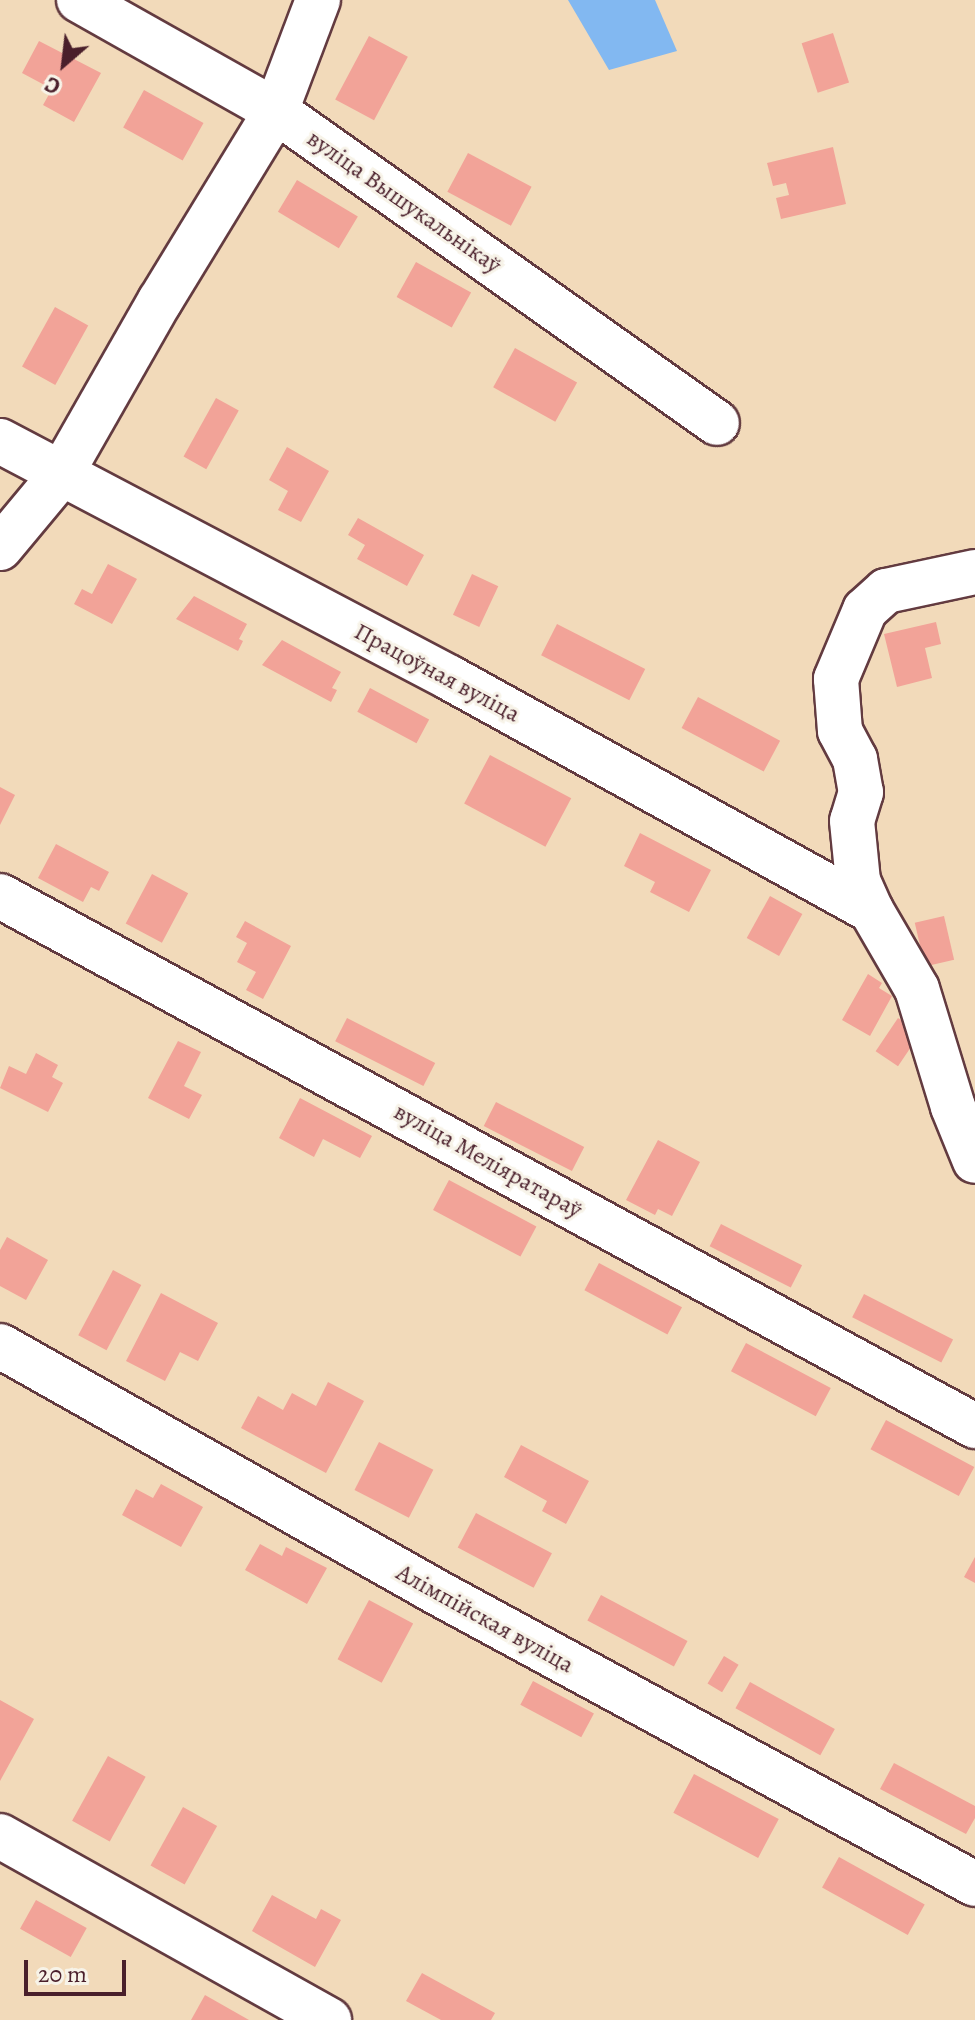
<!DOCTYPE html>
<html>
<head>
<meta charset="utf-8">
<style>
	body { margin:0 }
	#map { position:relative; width:975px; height:2020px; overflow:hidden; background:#f2daba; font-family:Alegreya,serif }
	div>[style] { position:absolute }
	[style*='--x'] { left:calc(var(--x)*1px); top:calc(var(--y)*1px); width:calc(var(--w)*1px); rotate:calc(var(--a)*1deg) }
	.water>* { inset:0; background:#82b8f1 }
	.building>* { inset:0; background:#f2a398; transform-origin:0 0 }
	.roads { filter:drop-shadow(2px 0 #633b40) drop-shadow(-2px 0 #633b40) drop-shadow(0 2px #633b40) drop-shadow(0 -2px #633b40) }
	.minor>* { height:44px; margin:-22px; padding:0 22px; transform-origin:22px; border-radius:22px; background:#fff }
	span { translate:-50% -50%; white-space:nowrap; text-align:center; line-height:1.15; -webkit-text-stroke:6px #f7f3e8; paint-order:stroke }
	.street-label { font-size:24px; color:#4a1f2b }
	.north { position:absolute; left:24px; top:24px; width:80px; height:80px; -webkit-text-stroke:6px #f7f3e8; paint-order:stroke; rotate:208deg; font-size:22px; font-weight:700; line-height:32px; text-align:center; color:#4a1f2b }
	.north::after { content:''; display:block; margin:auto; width:28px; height:36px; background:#4a1f2b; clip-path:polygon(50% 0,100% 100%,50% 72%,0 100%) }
	.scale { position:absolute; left:24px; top:1960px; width:102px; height:36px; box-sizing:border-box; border:4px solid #4a1f2b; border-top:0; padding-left:10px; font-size:24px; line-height:28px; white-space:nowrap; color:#4a1f2b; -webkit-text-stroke:6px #f7f3e8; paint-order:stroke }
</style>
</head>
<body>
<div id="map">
	<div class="water">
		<i style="clip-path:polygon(568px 0,655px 0,677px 51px,609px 70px)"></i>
	</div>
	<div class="building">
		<i style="left:833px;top:33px;width:52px;height:33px;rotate:72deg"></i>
		<i style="left:369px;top:36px;width:44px;height:72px;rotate:28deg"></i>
		<i style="clip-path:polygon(39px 41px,101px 73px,74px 122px,43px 105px,52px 89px,22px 73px)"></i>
		<i style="left:144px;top:90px;width:68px;height:43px;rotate:29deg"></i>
		<i style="clip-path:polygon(833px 147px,846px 204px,781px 219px,776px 198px,789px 195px,786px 183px,773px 186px,767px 163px)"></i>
		<i style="left:468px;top:153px;width:72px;height:44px;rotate:28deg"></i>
		<i style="left:297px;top:180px;width:71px;height:37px;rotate:31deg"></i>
		<i style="left:416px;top:262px;width:63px;height:40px;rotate:29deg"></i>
		<i style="left:55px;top:307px;width:38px;height:68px;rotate:29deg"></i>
		<i style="left:515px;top:348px;width:71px;height:45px;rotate:29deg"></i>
		<i style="left:216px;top:398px;width:26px;height:67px;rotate:29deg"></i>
		<i style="clip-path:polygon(287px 447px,329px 471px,301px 522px,278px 510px,288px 491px,269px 480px)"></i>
		<i style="clip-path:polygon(358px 518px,424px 555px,407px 586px,357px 559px,365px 545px,348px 535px)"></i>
		<i style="clip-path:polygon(108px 564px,137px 579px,112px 624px,74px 604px,82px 589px,92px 594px)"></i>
		<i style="left:472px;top:574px;width:29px;height:45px;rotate:25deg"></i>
		<i style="clip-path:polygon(194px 596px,247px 624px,239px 639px,243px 641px,238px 651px,176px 619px)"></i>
		<i style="clip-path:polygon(936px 622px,941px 644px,925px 648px,932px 678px,897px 687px,884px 634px)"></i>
		<i style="left:557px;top:624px;width:99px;height:35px;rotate:27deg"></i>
		<i style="clip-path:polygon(282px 640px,341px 672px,332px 688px,337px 690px,331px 702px,262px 665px)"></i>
		<i style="left:370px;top:688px;width:67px;height:27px;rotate:28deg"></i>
		<i style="left:698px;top:697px;width:93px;height:35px;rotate:28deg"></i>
		<i style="left:490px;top:755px;width:92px;height:55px;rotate:28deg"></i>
		<i style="clip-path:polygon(0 787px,15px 795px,0 825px)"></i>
		<i style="clip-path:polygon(640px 833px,711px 870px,689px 912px,650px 892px,655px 882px,624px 866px)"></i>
		<i style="clip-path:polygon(56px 844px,109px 872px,99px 891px,91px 887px,83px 902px,38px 878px)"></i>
		<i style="left:152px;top:874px;width:41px;height:56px;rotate:28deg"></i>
		<i style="left:770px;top:896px;width:37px;height:48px;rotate:29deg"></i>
		<i style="left:944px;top:916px;width:45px;height:30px;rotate:77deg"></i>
		<i style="clip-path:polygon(245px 921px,291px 946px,263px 999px,246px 990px,256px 972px,237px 962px,247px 943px,236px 937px)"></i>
		<i style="clip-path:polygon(868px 974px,882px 983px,879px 988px,892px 996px,870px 1036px,842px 1020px)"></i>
		<i style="left:347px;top:1018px;width:99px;height:26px;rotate:27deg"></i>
		<i style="left:898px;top:1018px;width:27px;height:40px;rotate:34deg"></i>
		<i style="clip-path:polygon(178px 1041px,201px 1052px,184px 1086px,202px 1095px,189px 1119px,148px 1098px)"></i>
		<i style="clip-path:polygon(36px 1053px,58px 1065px,52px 1077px,63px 1083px,48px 1112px,0 1088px,9px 1066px,26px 1074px)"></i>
		<i style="clip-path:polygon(300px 1098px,372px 1136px,360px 1158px,323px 1139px,314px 1157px,279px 1138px)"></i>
		<i style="left:496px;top:1102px;width:99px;height:27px;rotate:27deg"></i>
		<i style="clip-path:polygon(658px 1140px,700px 1162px,672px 1216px,658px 1209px,655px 1215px,626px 1200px)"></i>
		<i style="left:449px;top:1180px;width:99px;height:34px;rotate:28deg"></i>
		<i style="left:721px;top:1224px;width:91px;height:25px;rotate:27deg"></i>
		<i style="clip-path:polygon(7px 1237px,48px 1260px,26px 1300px,0 1286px,0 1250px)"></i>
		<i style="left:599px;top:1263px;width:94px;height:31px;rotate:28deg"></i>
		<i style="left:113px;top:1270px;width:32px;height:74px;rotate:28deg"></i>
		<i style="clip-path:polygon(161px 1293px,218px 1323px,198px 1361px,180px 1352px,165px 1381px,126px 1361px)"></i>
		<i style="left:864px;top:1294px;width:100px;height:26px;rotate:27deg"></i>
		<i style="left:746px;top:1343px;width:96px;height:32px;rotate:28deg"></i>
		<i style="clip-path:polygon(328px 1382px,364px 1401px,326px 1473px,241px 1428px,258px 1396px,283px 1410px,292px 1393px,316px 1406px)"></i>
		<i style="left:886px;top:1420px;width:100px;height:33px;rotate:28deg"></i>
		<i style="left:379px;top:1442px;width:61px;height:54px;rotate:27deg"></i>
		<i style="clip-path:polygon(521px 1445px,589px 1481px,566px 1524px,542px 1511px,547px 1501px,504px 1477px)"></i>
		<i style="clip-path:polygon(161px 1484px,203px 1507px,181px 1547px,122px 1515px,136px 1489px,153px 1498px)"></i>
		<i style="left:476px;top:1513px;width:86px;height:39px;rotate:28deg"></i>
		<i style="clip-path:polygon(260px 1544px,282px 1556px,286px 1547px,327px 1568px,307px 1604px,245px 1570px)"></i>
		<i style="clip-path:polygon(975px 1557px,975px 1583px,964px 1577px)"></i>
		<i style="left:601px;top:1595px;width:98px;height:29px;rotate:28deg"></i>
		<i style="left:369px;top:1600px;width:50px;height:67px;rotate:28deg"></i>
		<i style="left:724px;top:1656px;width:17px;height:32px;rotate:31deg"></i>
		<i style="left:533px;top:1681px;width:69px;height:27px;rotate:28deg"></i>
		<i style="left:750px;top:1682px;width:97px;height:30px;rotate:29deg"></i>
		<i style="clip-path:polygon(0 1700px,34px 1719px,0 1781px)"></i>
		<i style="left:108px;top:1756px;width:43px;height:74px;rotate:29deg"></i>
		<i style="clip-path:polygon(894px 1763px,975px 1806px,975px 1818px,966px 1834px,880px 1789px)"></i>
		<i style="left:694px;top:1774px;width:96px;height:44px;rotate:28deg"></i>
		<i style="left:183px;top:1807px;width:39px;height:67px;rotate:29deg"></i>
		<i style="left:839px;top:1857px;width:98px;height:35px;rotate:29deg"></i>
		<i style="clip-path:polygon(272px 1895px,316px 1919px,321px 1909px,341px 1920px,315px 1967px,252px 1931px)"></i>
		<i style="left:36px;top:1900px;width:58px;height:33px;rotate:29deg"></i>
		<i style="clip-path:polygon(422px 1973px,495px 2013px,491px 2020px,441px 2020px,406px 2001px)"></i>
		<i style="clip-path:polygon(205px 1995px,249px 2020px,191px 2020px)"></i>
	</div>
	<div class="roads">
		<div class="minor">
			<i style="--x:79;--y:0;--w:226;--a:29.4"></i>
			<i style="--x:276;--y:111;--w:540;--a:35.28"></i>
			<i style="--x:0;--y:441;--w:509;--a:27.77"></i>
			<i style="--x:450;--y:678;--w:481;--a:28.9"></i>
			<i style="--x:0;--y:548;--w:94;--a:-50.2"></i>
			<i style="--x:60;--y:476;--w:202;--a:-60.3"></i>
			<i style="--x:160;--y:301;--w:223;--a:-58.6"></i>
			<i style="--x:276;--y:111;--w:119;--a:-69.3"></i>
			<i style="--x:975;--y:572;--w:91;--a:167.9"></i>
			<i style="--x:886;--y:591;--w:28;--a:138"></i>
			<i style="--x:865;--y:610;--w:75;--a:112.8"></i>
			<i style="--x:836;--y:679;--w:52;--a:85.6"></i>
			<i style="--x:840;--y:731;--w:32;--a:62"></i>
			<i style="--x:855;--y:759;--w:34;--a:80"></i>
			<i style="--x:861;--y:792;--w:30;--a:107"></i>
			<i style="--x:852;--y:821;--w:60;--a:84.3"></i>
			<i style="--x:858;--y:881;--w:32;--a:66"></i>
			<i style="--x:871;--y:910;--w:91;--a:59.8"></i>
			<i style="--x:917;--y:989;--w:123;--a:73"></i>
			<i style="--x:953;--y:1107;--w:58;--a:67.8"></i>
			<i style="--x:0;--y:896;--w:1110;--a:28.53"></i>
			<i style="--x:0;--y:1346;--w:493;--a:29.4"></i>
			<i style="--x:429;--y:1588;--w:621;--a:28.46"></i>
			<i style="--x:0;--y:1836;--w:377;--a:29.2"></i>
		</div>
	</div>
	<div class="street-label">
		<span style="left:404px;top:202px;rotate:35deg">вуліца Вышукальнікаў</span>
		<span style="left:437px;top:673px;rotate:28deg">Працоўная вуліца</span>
		<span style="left:488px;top:1161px;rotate:29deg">вуліца Меліяратараў</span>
		<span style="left:485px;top:1619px;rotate:29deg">Алімпійская вуліца</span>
	</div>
	<div class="north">С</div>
	<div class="scale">20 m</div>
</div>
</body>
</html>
